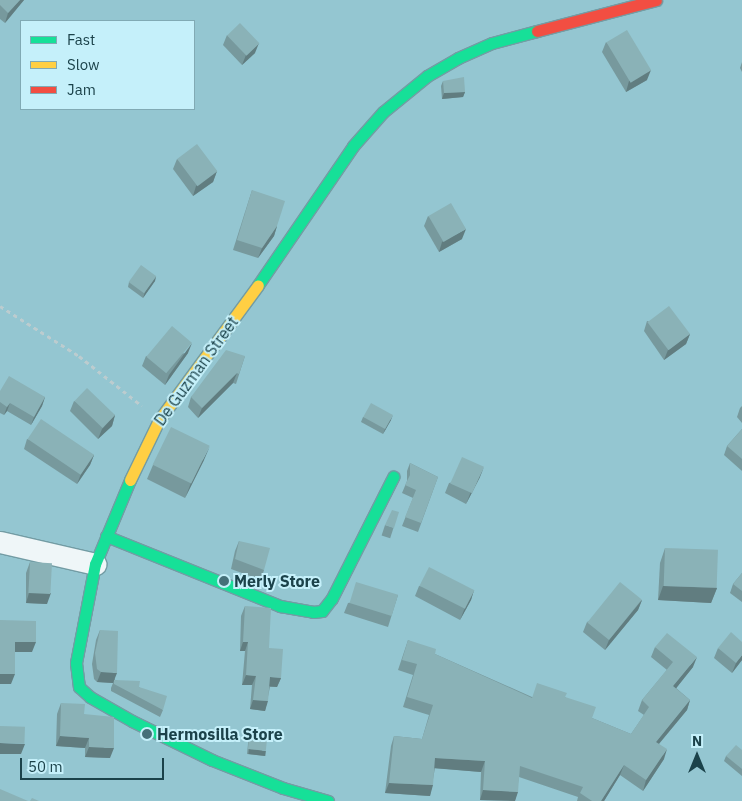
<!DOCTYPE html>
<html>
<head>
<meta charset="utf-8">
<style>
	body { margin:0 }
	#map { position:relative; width:742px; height:801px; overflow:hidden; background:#94c6d1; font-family:"IBM Plex Sans",sans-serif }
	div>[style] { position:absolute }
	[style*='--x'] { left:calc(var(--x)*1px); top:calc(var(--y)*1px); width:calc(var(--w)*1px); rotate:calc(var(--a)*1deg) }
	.path>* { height:3px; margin-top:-1.5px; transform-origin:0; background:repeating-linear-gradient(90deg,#bccccf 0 4px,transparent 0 8px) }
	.roads { filter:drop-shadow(1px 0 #739ca4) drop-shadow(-1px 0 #739ca4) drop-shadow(0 1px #739ca4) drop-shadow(0 -1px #739ca4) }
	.street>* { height:21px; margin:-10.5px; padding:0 10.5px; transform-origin:10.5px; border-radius:10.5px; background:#eff6f8 }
	.fast>* { height:11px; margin:-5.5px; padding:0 5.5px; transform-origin:5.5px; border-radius:5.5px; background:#16e098 }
	.slow>* { height:11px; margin:-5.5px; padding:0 5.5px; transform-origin:5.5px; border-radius:5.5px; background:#ffcf43 }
	.jam>* { height:11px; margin:-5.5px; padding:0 5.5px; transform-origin:5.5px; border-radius:5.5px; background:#f24e42 }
	.wall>* { inset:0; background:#77999d; transform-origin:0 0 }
	.shaded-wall>* { inset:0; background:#617d80; transform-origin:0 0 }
	.building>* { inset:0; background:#8ab2b7; transform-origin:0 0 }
	.dots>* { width:14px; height:14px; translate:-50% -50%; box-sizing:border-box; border:2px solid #c5f0fa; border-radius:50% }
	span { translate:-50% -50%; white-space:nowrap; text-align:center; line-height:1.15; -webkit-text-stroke:4px #c5f0fa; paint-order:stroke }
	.street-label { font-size:16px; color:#1b424a }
	.poi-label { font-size:16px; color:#1b424a; font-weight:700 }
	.left { translate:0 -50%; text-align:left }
	.legend { position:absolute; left:20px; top:20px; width:175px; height:90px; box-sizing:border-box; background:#c5f0fa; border:1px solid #81aab4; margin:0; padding:6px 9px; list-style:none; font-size:15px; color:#1b424a }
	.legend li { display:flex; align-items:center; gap:10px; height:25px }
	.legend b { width:25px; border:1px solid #81aab4 }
	.north { position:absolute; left:672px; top:731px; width:50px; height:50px; -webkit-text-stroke:4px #c5f0fa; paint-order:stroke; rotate:0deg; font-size:14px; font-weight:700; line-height:20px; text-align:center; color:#1b424a }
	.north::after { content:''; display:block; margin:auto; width:18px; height:22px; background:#1b424a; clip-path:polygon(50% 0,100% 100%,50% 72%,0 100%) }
	.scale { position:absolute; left:20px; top:758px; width:144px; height:22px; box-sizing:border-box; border:2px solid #1b424a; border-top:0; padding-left:6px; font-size:15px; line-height:18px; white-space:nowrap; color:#1b424a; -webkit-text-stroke:4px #c5f0fa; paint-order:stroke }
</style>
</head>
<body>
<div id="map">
	<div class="path">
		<i style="--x:0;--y:306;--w:93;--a:32.3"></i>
		<i style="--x:79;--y:356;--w:80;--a:38.4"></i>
	</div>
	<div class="roads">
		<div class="street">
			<i style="--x:0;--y:542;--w:98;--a:13"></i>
		</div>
		<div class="fast">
			<i style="--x:258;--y:285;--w:168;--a:-55.6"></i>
			<i style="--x:353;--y:146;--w:45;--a:-48.6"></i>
			<i style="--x:383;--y:112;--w:57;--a:-39.3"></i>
			<i style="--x:427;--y:76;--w:36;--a:-30"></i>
			<i style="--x:458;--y:58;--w:37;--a:-24"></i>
			<i style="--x:492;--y:43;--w:47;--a:-14.9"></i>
			<i style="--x:130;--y:480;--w:91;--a:112.6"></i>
			<i style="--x:95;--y:564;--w:101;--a:100.9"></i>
			<i style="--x:76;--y:663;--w:24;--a:83"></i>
			<i style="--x:79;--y:687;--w:15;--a:42"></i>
			<i style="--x:90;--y:697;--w:48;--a:29.7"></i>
			<i style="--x:132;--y:721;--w:89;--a:26"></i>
			<i style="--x:212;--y:760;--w:76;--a:21.5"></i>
			<i style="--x:283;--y:788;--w:47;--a:16.1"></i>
			<i style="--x:106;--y:536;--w:188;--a:21.9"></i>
			<i style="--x:280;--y:606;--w:34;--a:10"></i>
			<i style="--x:313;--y:612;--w:9;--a:-6"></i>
			<i style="--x:322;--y:611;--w:16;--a:-52"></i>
			<i style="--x:332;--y:598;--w:136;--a:-63.2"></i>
		</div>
		<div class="slow">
			<i style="--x:130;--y:480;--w:67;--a:-64.2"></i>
			<i style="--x:159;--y:420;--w:167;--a:-53.7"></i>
		</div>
		<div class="jam">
			<i style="--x:537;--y:31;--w:123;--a:-14.6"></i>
		</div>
	</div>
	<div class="wall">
		<i style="clip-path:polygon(0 0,24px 0,5px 23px,0 19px)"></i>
		<i style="clip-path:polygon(227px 35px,255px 53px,242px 65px,223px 45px)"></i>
		<i style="clip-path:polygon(606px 42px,647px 80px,626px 92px,602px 52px)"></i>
		<i style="clip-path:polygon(742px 62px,742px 72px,740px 68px)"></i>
		<i style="clip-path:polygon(443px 81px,465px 92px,463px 97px,442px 99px,441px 86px)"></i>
		<i style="clip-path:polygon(177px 159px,217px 171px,213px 182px,193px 196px,173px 169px)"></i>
		<i style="clip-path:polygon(252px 190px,277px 226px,274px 236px,258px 258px,233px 250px)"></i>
		<i style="clip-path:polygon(428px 216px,462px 239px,439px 252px,424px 226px)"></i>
		<i style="clip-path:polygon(156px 276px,155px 281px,143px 298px,128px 287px,129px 282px)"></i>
		<i style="clip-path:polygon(647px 321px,690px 334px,686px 344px,664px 360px,644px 331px)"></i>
		<i style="clip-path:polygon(188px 353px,165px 385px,142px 366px,146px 356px)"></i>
		<i style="clip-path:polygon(245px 356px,236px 384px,233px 383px,198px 418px,188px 407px,191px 397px)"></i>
		<i style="clip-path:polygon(0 391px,45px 397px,42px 406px,31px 425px,7px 411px,4px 415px,0 413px)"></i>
		<i style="clip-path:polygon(74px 401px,115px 415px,112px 426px,98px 439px,70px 411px)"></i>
		<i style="clip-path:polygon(742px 406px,742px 423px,737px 417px,740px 408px)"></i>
		<i style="clip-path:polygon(363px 417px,391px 420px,383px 434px,361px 422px)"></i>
		<i style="clip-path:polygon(742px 429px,742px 471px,724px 455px,727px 446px)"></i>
		<i style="clip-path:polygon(27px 439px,94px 455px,90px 465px,77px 484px,24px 449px)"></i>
		<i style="clip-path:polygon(204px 460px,185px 498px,147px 479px,153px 465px)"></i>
		<i style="clip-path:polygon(410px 463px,438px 477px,418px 532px,402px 526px,413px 498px,402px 493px,407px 481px,407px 471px)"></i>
		<i style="clip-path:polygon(480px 477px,466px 504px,445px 493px,449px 483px)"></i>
		<i style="left:385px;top:525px;width:9px;height:11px;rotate:18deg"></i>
		<i style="clip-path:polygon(239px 541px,264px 570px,261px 580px,231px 569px,235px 551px)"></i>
		<i style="clip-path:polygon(665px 548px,717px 588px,711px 603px,658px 600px,660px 563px)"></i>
		<i style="clip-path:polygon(30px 562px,47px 604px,26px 603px,26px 573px)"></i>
		<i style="clip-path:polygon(742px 573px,742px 602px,730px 593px,733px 584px)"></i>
		<i style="clip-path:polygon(419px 586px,474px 590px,471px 600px,460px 620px,415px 596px)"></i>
		<i style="clip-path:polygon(398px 595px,388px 627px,344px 613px,348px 603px)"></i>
		<i style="clip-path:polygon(642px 600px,638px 610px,605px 650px,583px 632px,587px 622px)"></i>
		<i style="clip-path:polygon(245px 606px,269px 648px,281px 678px,277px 687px,270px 687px,265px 711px,250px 709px,252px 685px,242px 685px,245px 651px,240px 651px,241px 616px)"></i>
		<i style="clip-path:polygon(100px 630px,115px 680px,139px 687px,163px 710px,160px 717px,111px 691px,111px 688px,113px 683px,97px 682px,94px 679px,92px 664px,96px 640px)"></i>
		<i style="clip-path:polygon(408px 640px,435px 654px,532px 697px,565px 697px,592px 718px,631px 734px,644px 715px,638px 711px,642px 700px,667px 670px,651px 657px,655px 647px,693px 667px,676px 688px,690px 700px,687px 710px,659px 744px,664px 759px,643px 791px,620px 775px,604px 801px,577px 801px,578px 797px,519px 777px,515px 801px,480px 800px,481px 772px,435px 768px,430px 796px,385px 793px,391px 746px,394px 736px,422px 739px,429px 715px,403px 707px,413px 675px,398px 670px)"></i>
		<i style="clip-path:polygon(718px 648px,742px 660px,732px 673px,714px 658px)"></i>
		<i style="clip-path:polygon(61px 703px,84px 714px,110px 758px,85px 757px,85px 748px,56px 746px,57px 714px)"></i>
		<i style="clip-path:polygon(250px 729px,265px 756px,247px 754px,249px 734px)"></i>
		<i style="clip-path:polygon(742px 750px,742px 776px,724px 761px,726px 756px)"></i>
	</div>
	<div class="shaded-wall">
		<i style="clip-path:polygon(20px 0,24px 0,5px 23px,8px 13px)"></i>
		<i style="clip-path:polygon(259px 43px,255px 53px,242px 65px,246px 55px)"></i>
		<i style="clip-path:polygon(651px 70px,647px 80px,626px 92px,629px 81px)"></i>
		<i style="clip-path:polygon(465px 92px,463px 97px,442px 99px,444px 93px)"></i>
		<i style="clip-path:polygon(217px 171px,213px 182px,193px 196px,196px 186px)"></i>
		<i style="clip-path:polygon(277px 226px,274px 236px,258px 258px,262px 248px)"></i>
		<i style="clip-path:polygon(466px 229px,462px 239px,439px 252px,442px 242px)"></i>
		<i style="clip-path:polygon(156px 276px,155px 281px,143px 298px,145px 292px)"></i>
		<i style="clip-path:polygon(690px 334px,686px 344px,664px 360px,668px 350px)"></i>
		<i style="clip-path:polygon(192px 343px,188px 353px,165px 385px,169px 375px)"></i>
		<i style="clip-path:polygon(237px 373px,233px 383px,198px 418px,202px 408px)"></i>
		<i style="clip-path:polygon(45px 397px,42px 406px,31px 425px,34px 417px)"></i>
		<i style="clip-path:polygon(10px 403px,7px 411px,4px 415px,7px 407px)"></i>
		<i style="clip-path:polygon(115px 415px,112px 426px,98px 439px,102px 429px)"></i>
		<i style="clip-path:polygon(393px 415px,391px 420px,383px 434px,385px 429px)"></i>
		<i style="clip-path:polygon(210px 446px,204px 460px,185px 498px,191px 483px)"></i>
		<i style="clip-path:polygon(94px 455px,90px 465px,77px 484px,81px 474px)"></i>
		<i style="clip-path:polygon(484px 467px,480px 477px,466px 504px,470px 494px)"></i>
		<i style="clip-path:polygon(663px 586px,717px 588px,711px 603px,658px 600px)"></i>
		<i style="clip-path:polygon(474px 590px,471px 600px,460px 620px,464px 610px)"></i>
		<i style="clip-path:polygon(29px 593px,51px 593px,47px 604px,26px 603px)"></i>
		<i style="clip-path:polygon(642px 600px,638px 610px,605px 650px,609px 640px)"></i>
		<i style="clip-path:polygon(15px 642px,36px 642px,32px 652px,12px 652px)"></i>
		<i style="clip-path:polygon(243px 642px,248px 642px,245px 651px,240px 651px)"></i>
		<i style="clip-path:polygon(742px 655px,742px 660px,732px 673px,736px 663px)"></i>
		<i style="clip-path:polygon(697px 657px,693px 667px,670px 696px,673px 686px)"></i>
		<i style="clip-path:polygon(101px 672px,117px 673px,113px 683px,97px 682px)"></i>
		<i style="clip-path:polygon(0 674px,15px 674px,11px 684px,0 684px)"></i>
		<i style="clip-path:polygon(246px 675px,256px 676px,252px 685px,242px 685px)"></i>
		<i style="clip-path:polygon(270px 677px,281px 678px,277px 687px,267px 686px)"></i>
		<i style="clip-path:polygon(253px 700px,268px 701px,265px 711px,250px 709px)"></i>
		<i style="clip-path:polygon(690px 700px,687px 710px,652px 752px,656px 742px)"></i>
		<i style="clip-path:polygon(60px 736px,89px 738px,85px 748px,56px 746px)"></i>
		<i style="clip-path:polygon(0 743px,25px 744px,21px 754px,0 754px)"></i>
		<i style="clip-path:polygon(89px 747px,114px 748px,110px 758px,85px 757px)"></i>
		<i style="left:249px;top:749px;width:17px;height:5px;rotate:7deg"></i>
		<i style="clip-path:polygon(667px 749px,664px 759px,643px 791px,646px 780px)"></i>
		<i style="clip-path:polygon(435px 758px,485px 761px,481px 772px,432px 768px)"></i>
		<i style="clip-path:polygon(624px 765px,620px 775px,604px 801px,601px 801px)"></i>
		<i style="clip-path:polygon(389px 783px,433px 785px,430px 796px,385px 793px)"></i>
		<i style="clip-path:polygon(483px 790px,518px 792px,515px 801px,480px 800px)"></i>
	</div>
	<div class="building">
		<i style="clip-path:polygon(0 0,20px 0,8px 13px,0 5px)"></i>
		<i style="left:240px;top:23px;width:28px;height:18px;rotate:46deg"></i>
		<i style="left:627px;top:30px;width:47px;height:24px;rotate:59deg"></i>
		<i style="clip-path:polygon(464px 77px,465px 92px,444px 93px,443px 81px)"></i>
		<i style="left:197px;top:144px;width:34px;height:25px;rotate:53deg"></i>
		<i style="clip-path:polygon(252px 190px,285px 201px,277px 226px,262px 248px,237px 240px)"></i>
		<i style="left:451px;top:203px;width:30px;height:26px;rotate:60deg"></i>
		<i style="left:141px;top:265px;width:19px;height:21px;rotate:36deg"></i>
		<i style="left:669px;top:306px;width:35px;height:27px;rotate:53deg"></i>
		<i style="left:172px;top:326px;width:26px;height:40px;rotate:40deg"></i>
		<i style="clip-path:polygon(226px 350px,245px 356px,239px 374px,237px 373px,202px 408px,191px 397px)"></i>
		<i style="clip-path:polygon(9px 376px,45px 397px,34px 417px,10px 403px,7px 407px,0 402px,0 391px)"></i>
		<i style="left:87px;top:388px;width:39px;height:18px;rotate:44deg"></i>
		<i style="left:371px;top:403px;width:25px;height:16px;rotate:29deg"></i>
		<i style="left:41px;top:419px;width:64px;height:24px;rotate:34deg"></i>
		<i style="left:171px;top:427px;width:43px;height:42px;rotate:26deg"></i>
		<i style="clip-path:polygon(742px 429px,742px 459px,727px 446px)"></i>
		<i style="left:462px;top:457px;width:24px;height:29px;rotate:24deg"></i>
		<i style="clip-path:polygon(410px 463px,438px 477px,421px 523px,405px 517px,416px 490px,405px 485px,410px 475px)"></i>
		<i style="clip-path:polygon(392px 510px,399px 512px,394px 528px,385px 525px)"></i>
		<i style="clip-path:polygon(239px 541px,270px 548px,264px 570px,235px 559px)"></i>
		<i style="left:665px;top:548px;width:53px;height:38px;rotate:2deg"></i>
		<i style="left:30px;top:562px;width:22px;height:31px;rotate:3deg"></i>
		<i style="left:429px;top:567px;width:51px;height:21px;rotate:27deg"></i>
		<i style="clip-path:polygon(742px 573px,742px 591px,733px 584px)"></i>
		<i style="left:356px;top:582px;width:44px;height:22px;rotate:17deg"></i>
		<i style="left:620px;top:582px;width:28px;height:52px;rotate:39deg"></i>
		<i style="clip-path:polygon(245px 606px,271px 608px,269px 648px,283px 649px,281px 678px,270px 677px,268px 701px,253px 700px,256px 676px,246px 675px,248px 642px,243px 642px)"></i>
		<i style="clip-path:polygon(0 620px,36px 621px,36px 642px,15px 642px,15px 674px,0 674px)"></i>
		<i style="clip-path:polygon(100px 630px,118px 631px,117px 673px,101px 672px,97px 669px,95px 653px)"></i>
		<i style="clip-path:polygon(731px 632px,742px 642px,742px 655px,736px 663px,718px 648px)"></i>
		<i style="clip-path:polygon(667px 633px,697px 657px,673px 686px,690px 700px,656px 742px,667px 749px,646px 780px,624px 765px,601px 801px,592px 801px,580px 793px,583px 787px,520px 766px,518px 792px,483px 790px,485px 761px,435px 758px,433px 785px,389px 783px,394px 736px,422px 739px,433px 705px,407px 697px,417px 664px,402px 660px,408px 640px,436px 649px,435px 654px,532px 698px,537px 683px,567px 693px,565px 697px,596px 707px,592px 718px,631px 734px,649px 707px,642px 700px,673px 662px,655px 647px)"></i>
		<i style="clip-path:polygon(114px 680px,140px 681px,139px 687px,167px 696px,163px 710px,114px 684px)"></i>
		<i style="clip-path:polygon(61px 703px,85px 704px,84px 714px,114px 717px,114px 748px,89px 747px,89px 738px,60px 736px)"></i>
		<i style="left:0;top:726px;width:25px;height:17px;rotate:2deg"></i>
		<i style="left:250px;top:729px;width:18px;height:20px;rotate:6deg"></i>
		<i style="clip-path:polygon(736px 745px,742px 750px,742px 769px,726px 756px)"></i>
		<i style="clip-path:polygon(0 789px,28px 801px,0 801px)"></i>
		<i style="clip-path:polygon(32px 798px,39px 801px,30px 801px)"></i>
	</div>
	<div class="dots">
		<i style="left:224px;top:581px;background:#457079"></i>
		<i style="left:147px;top:734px;background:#457079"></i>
	</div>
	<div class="street-label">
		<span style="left:196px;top:371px;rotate:-54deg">De Guzman Street</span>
	</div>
	<div class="poi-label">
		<span class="left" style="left:234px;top:581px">Merly Store</span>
		<span class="left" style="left:157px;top:734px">Hermosilla Store</span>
	</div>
	<ul class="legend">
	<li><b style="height:6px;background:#16e098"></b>Fast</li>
	<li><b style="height:6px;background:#ffcf43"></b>Slow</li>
	<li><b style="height:6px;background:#f24e42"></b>Jam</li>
	</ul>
	<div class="north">N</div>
	<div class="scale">50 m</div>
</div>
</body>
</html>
